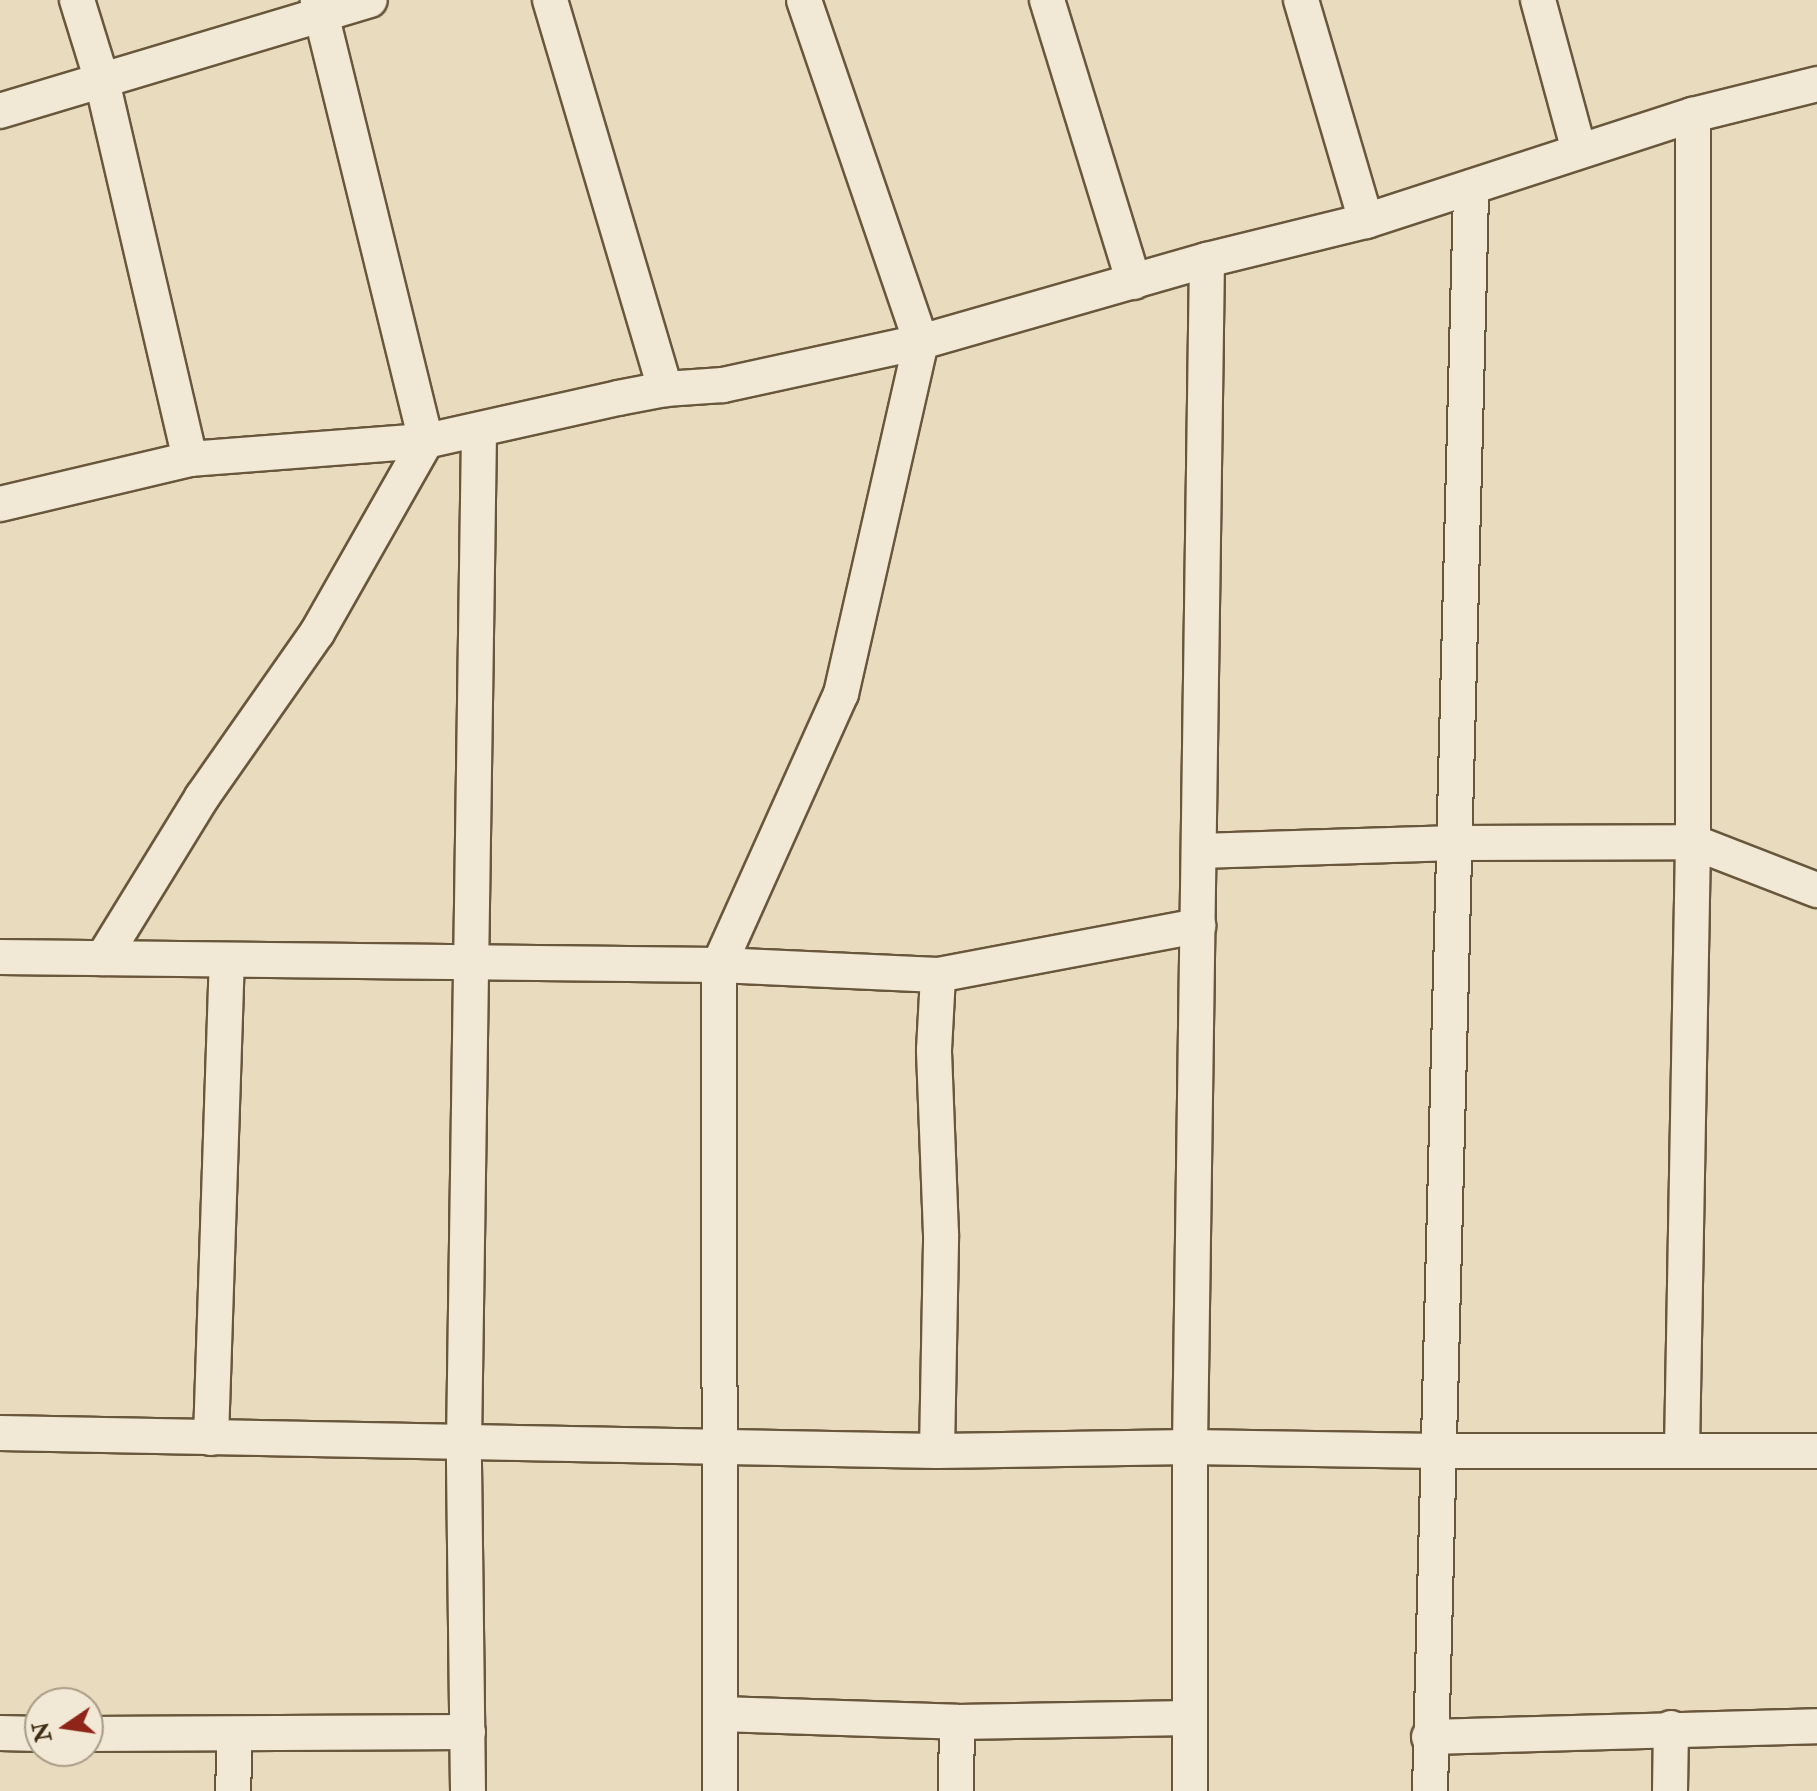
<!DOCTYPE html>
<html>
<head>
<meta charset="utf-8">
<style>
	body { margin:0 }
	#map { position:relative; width:1817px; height:1791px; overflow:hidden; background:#e9dbbe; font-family:"IM FELL Double Pica",serif }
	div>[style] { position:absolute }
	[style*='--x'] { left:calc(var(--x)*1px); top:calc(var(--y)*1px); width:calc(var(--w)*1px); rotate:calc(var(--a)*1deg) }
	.roads { filter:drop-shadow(2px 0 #69573c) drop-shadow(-2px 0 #69573c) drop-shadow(0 2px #69573c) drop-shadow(0 -2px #69573c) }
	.street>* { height:34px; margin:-17px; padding:0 17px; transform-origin:17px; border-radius:17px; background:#f1e8d5 }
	span { translate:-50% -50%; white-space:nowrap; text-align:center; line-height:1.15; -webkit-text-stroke:6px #f1e8d5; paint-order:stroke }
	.north { position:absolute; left:24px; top:1687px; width:80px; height:80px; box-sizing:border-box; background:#f1e8d5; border:2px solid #a99c87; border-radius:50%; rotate:257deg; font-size:22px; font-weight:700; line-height:32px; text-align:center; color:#3e2b11 }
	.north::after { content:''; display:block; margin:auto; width:28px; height:36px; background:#8f2418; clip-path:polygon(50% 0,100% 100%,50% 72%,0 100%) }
</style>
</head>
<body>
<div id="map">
	<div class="roads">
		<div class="street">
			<i style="--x:77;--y:0;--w:85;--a:72.8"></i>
			<i style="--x:102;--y:81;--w:388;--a:76.9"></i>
			<i style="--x:550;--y:0;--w:406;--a:73.5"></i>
			<i style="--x:1047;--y:0;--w:295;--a:72.9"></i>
			<i style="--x:1301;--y:0;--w:230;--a:73.6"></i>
			<i style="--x:1538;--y:0;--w:156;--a:74.8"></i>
			<i style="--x:0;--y:111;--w:386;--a:-16.7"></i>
			<i style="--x:0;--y:504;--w:195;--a:-13.3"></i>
			<i style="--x:190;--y:459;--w:237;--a:-4.4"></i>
			<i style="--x:426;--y:441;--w:197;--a:-12.6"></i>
			<i style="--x:618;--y:398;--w:48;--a:-10.8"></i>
			<i style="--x:665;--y:389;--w:58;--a:-3.9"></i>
			<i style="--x:723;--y:385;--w:203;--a:-12.3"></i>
			<i style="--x:921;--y:342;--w:298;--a:-16"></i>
			<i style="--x:1207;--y:260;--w:164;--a:-13.8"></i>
			<i style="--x:1366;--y:221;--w:344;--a:-18"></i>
			<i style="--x:1693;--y:115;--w:128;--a:-14"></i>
			<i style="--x:1199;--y:851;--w:257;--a:-1.8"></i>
			<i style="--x:1456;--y:843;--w:237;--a:-0.2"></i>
			<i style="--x:1693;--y:842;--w:133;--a:21.2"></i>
			<i style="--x:0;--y:957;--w:719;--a:0.64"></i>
			<i style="--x:719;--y:965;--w:219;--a:2.6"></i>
			<i style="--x:938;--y:975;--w:265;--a:-10.7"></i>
			<i style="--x:103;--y:958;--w:189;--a:-58.4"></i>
			<i style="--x:202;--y:797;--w:200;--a:-55"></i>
			<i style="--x:317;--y:633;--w:221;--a:-60.4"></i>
			<i style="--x:426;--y:441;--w:454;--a:-103.8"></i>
			<i style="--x:0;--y:1433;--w:937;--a:1.1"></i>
			<i style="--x:937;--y:1451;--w:253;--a:-0.9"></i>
			<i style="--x:1190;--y:1447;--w:248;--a:0.9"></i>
			<i style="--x:1438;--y:1451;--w:379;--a:0"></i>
			<i style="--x:211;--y:1438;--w:478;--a:-88.1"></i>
			<i style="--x:1682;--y:1450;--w:608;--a:-88.96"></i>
			<i style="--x:1693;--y:842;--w:727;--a:-90"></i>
			<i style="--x:937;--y:1451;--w:217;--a:-88.9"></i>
			<i style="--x:941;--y:1234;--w:184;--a:-92.2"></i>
			<i style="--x:934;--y:1050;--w:75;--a:-86.9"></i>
			<i style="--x:720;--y:1714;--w:237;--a:1.9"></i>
			<i style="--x:957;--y:1722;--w:233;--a:-1"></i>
			<i style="--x:0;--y:1733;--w:40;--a:1.4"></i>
			<i style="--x:88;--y:1734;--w:380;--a:-0.3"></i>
			<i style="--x:1429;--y:1737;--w:388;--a:-1.6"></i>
			<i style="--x:233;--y:1791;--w:57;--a:-88"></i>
			<i style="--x:468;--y:1791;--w:347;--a:-90.7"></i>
			<i style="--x:464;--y:1444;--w:1013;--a:-89.15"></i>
			<i style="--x:720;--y:1791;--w:826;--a:-90.07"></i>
			<i style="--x:719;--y:965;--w:297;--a:-65.8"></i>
			<i style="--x:841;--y:694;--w:361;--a:-77.2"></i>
			<i style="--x:921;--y:342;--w:361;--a:-108.9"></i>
			<i style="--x:956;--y:1791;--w:69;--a:-89.2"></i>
			<i style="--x:1190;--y:1791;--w:344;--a:-90"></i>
			<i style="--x:1190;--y:1447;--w:1187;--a:-89.18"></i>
			<i style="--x:1430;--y:1791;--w:1604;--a:-88.53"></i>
			<i style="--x:1670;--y:1791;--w:63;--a:-89.1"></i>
		</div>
	</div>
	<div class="north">N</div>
</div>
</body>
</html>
